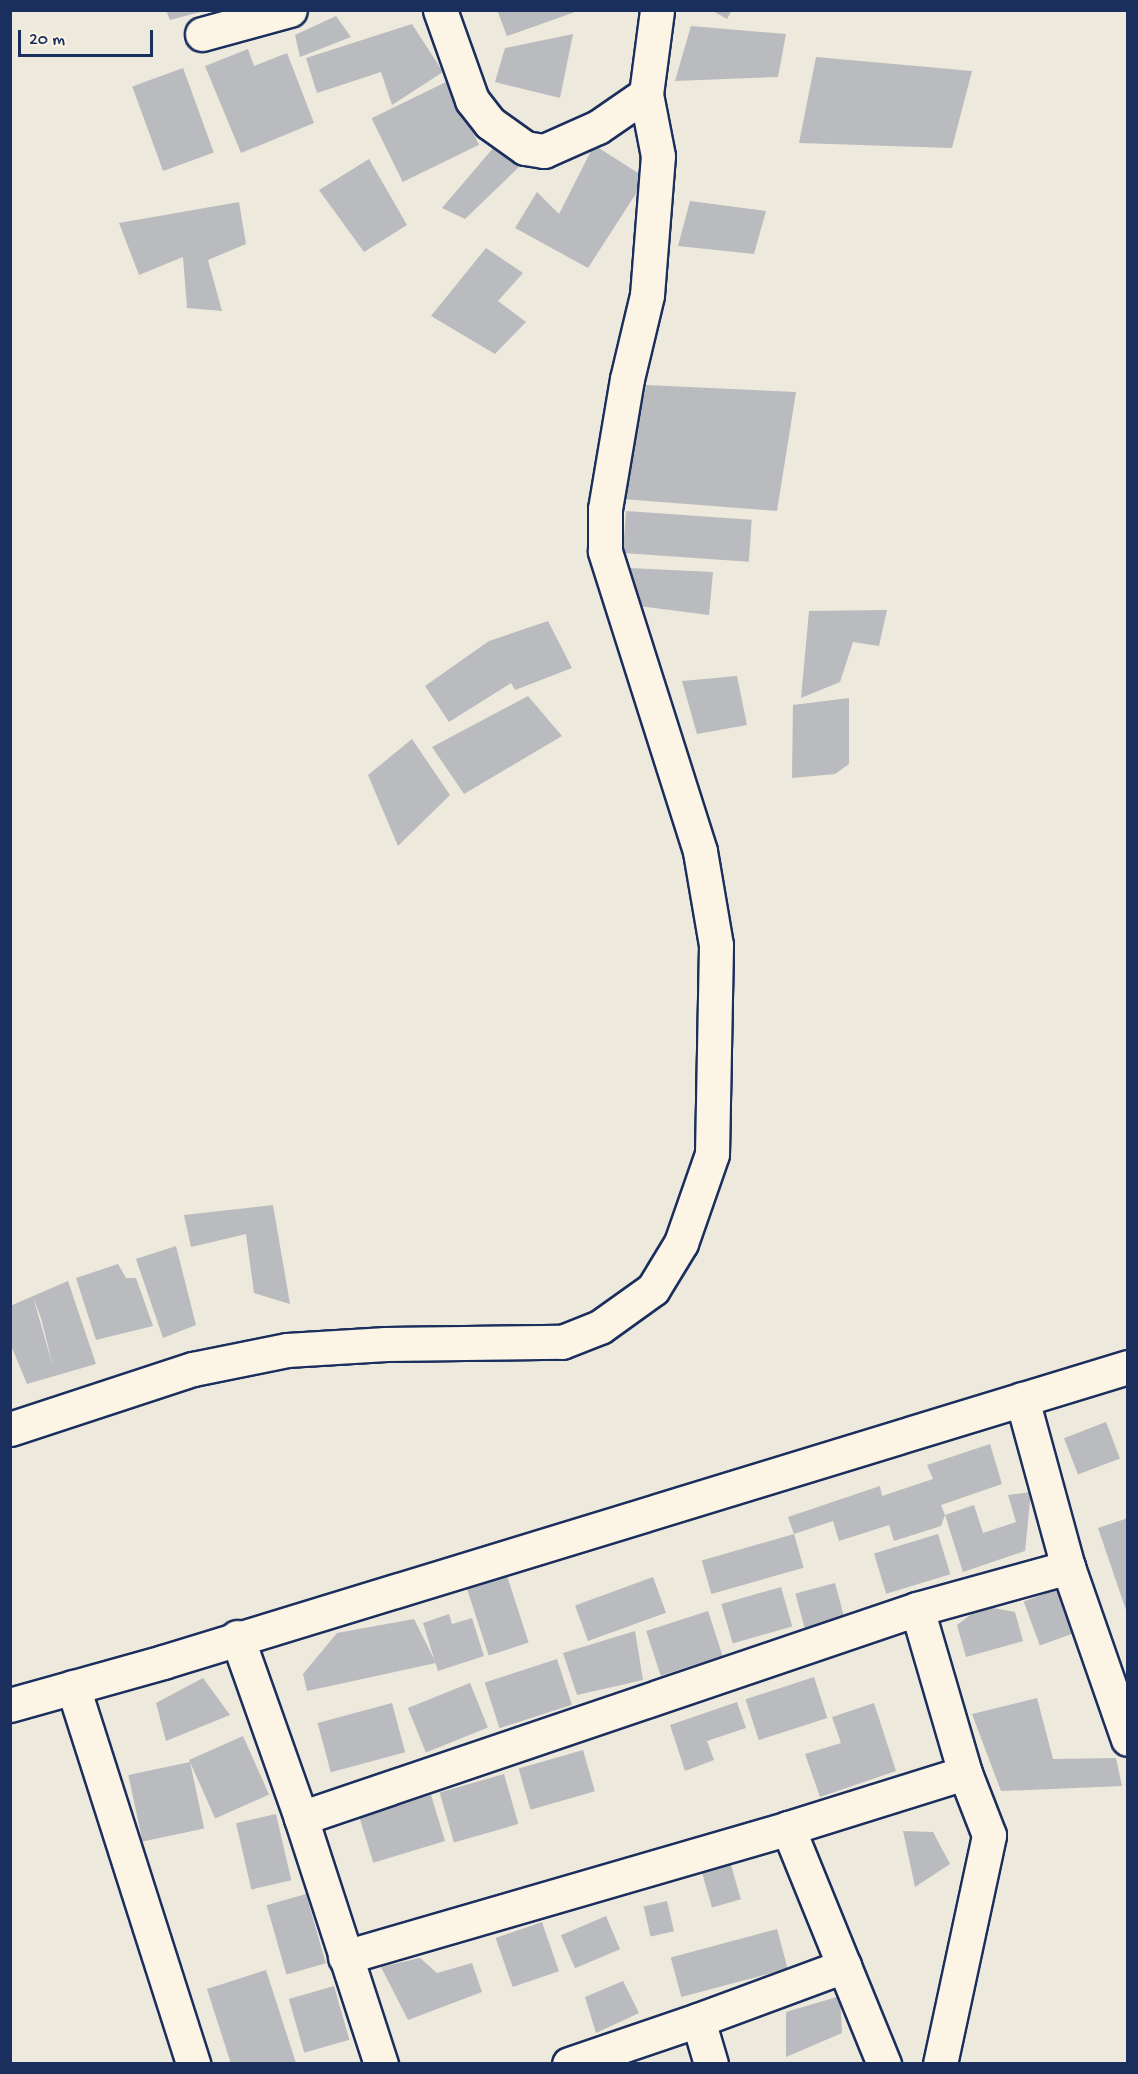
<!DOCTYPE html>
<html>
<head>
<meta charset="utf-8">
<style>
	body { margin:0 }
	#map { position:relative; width:1138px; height:2074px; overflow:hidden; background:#eee9dd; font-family:"Gochi Hand",sans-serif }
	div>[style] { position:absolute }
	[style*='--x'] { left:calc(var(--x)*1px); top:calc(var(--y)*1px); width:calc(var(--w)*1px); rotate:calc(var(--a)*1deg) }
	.building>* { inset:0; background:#babbbe; transform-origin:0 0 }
	.roads { filter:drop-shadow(2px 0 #1b2f5e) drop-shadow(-2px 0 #1b2f5e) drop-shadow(0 2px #1b2f5e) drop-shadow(0 -2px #1b2f5e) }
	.minor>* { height:33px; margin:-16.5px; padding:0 16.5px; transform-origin:16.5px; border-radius:16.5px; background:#fcf5e5 }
	.tertiary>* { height:33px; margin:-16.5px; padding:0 16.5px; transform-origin:16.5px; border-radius:16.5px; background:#fcf5e5 }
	span { translate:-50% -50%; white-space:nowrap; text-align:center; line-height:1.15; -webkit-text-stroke:4.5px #fcf5e5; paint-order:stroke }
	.frame { position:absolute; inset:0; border:12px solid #1b2f5e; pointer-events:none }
	.scale { position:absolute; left:18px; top:30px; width:135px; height:27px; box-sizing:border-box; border:3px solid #1b2f5e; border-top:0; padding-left:8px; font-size:18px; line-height:21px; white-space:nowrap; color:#1b2f5e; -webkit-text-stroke:4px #fcf5e5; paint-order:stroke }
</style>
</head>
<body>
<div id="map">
	<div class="building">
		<i style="clip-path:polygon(166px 10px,204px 10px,204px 11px,170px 20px)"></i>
		<i style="clip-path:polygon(497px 10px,578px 10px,578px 11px,507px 36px)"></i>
		<i style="clip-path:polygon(711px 10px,732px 10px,727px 19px)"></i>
		<i style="clip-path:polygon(336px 16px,351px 37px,300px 57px,295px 35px)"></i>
		<i style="clip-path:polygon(412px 24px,443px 72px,392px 105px,381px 72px,317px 93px,306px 58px)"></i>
		<i style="clip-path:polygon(691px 26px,786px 34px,778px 77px,675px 81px)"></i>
		<i style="clip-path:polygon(573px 34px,560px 98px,495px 82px,505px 48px)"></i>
		<i style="clip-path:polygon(248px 49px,254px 66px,287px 53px,314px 123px,241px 153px,205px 66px)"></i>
		<i style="clip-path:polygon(816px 57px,972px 71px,952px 148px,799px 143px)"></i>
		<i style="left:183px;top:68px;width:90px;height:54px;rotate:70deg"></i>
		<i style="left:448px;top:81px;width:71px;height:85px;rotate:64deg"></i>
		<i style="clip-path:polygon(594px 145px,646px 178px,588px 268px,515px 228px,537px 192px,559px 214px)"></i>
		<i style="clip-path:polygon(494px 147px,519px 167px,465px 219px,442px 208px)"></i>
		<i style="clip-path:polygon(369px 159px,407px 225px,364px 252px,319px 190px)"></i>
		<i style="clip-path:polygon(690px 201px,766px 211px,754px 254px,678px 246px)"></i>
		<i style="clip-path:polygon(239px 202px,246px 244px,208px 260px,222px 311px,187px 308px,183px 257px,139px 275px,119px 223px)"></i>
		<i style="clip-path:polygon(486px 248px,523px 273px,498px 301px,526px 322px,495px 354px,431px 316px)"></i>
		<i style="clip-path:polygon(646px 385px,796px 392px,777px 511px,623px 499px)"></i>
		<i style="left:626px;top:511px;width:126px;height:42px;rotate:4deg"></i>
		<i style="clip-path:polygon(629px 568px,713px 572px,709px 615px,631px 605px)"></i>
		<i style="clip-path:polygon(887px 610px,879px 646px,853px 642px,840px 682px,801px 698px,809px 611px)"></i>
		<i style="clip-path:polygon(548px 621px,572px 668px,515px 690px,511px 683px,449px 722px,425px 686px,489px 641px)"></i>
		<i style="clip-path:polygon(737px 676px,747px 725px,697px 734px,682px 681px)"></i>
		<i style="clip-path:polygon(528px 696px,562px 736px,464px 794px,432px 747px)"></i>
		<i style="clip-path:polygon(849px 698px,849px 764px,835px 774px,792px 778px,793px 705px)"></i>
		<i style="clip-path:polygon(412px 739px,450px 795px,398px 846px,368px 775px)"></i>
		<i style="clip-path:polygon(273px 1205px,290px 1304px,254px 1293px,246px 1234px,191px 1247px,184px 1215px)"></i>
		<i style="clip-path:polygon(176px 1246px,196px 1325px,163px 1338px,136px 1259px)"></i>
		<i style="clip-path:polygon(118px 1264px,126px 1278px,136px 1278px,153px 1326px,96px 1340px,76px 1278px)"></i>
		<i style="clip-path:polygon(evenodd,68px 1281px,96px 1364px,27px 1384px,10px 1343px,10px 1306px,68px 1281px,33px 1297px,41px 1318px,52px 1362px,52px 1363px,33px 1297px)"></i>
		<i style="left:1106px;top:1422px;width:39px;height:45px;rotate:69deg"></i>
		<i style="clip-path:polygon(990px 1444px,1002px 1484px,941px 1505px,945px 1515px,941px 1526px,894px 1541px,889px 1525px,839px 1541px,833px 1521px,794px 1534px,788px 1517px,880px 1486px,882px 1496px,933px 1479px,927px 1465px)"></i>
		<i style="clip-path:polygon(1031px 1492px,1025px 1551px,963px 1572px,945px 1515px,974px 1505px,983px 1533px,1016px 1522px,1008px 1495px)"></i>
		<i style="clip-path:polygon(1128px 1518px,1128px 1613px,1127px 1613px,1098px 1528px)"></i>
		<i style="left:794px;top:1534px;width:35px;height:96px;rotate:74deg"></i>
		<i style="left:938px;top:1534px;width:42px;height:67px;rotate:73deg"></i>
		<i style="left:507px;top:1576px;width:70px;height:42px;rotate:72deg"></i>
		<i style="left:653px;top:1577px;width:38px;height:83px;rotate:70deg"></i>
		<i style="left:835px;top:1583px;width:46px;height:41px;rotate:75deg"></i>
		<i style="left:1066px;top:1586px;width:47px;height:45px;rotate:70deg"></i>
		<i style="left:781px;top:1587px;width:41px;height:62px;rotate:74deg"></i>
		<i style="clip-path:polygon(982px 1606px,1015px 1612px,1023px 1641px,966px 1657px,957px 1625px)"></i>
		<i style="left:708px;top:1611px;width:47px;height:65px;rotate:72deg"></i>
		<i style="clip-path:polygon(449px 1614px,452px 1624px,472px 1618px,484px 1656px,438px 1671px,423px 1623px)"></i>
		<i style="clip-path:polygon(414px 1619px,436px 1663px,307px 1691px,303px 1674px,337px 1633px)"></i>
		<i style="clip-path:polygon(635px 1631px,643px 1680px,577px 1695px,563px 1653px)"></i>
		<i style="left:557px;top:1659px;width:48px;height:76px;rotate:72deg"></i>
		<i style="left:814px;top:1677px;width:43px;height:72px;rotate:72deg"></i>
		<i style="clip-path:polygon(203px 1678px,230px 1715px,166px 1741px,156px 1703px)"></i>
		<i style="left:470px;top:1683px;width:48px;height:67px;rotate:68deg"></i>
		<i style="clip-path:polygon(1037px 1698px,1053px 1759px,1116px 1758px,1122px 1786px,1001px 1791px,972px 1714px)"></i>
		<i style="clip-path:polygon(737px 1702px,746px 1728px,707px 1741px,714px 1760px,685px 1771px,670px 1725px)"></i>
		<i style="left:392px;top:1703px;width:51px;height:77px;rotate:75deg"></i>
		<i style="clip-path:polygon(874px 1703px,896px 1771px,820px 1797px,805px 1754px,841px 1743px,832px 1717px)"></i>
		<i style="left:243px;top:1736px;width:64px;height:59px;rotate:66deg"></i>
		<i style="left:583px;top:1750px;width:43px;height:67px;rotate:74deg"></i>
		<i style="left:190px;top:1762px;width:68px;height:63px;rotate:78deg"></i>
		<i style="left:504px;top:1774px;width:52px;height:67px;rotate:74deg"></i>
		<i style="left:431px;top:1795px;width:48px;height:75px;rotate:73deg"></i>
		<i style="left:276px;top:1814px;width:68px;height:41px;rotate:77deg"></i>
		<i style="clip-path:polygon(903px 1831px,933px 1832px,950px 1864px,915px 1887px)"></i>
		<i style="left:729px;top:1858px;width:43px;height:30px;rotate:74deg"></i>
		<i style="left:306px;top:1894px;width:72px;height:41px;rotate:74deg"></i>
		<i style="left:667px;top:1901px;width:31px;height:24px;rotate:77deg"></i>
		<i style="left:606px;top:1916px;width:36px;height:49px;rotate:67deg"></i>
		<i style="left:542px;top:1922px;width:52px;height:49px;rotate:71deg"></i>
		<i style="left:777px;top:1929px;width:41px;height:110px;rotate:75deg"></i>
		<i style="clip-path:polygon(420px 1958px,437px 1973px,472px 1963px,482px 1992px,408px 2020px,381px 1967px)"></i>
		<i style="clip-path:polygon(266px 1970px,296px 2063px,231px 2064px,207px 1989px)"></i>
		<i style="clip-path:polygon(623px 1981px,639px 2013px,596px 2033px,585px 1997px)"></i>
		<i style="left:334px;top:1986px;width:56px;height:47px;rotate:74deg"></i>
		<i style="clip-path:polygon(840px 1996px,842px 2033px,786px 2057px,786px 2012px)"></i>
	</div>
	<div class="roads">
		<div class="minor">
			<i style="--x:202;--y:34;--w:91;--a:-15.3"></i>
			<i style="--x:1022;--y:1399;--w:174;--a:74.7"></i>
			<i style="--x:1068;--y:1567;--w:182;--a:70.8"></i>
			<i style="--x:237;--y:1637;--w:192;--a:70.5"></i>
			<i style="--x:301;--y:1818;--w:259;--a:72"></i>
			<i style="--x:73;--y:1687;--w:396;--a:72.3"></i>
			<i style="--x:10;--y:1705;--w:159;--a:-15.7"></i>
			<i style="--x:163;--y:1662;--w:1009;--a:-17"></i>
			<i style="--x:301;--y:1818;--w:650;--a:-18.74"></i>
			<i style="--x:917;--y:1609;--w:157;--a:-15.5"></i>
			<i style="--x:345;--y:1957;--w:461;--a:-16.2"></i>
			<i style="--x:844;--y:1966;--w:106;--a:67.8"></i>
			<i style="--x:698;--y:2020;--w:46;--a:73.5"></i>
			<i style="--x:569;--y:2064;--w:136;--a:-18.8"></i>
			<i style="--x:698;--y:2020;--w:156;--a:-20.3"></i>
			<i style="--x:844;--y:1966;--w:149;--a:-112.1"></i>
			<i style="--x:788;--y:1828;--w:185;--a:-17.3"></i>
			<i style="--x:965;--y:1773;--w:171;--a:-106.3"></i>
			<i style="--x:940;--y:2064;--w:234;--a:-77.9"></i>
			<i style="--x:989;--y:1835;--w:66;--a:-111.2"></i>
		</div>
		<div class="tertiary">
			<i style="--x:440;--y:10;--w:96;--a:70.4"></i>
			<i style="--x:472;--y:100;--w:29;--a:52"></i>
			<i style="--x:490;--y:123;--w:43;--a:35.5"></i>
			<i style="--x:525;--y:148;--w:19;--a:9"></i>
			<i style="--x:544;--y:151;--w:59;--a:-24"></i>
			<i style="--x:598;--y:127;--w:58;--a:-34.5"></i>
			<i style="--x:10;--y:1429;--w:193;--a:-18.2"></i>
			<i style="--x:193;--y:1369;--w:96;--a:-11.4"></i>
			<i style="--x:287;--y:1350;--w:99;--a:-3.5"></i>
			<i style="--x:386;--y:1344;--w:176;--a:-0.7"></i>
			<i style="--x:562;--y:1342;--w:41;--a:-21.5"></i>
			<i style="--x:600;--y:1327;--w:65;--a:-35.6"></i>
			<i style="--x:653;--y:1289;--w:54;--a:-58.7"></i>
			<i style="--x:681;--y:1243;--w:94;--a:-70.8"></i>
			<i style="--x:712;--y:1154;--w:209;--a:-88.9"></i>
			<i style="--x:716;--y:945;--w:95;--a:-99.7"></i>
			<i style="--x:700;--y:851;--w:315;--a:-107.6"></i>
			<i style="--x:605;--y:551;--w:42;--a:-90"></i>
			<i style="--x:605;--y:509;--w:132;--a:-80.4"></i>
			<i style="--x:627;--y:379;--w:86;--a:-76.6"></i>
			<i style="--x:647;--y:295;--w:139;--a:-85.5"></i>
			<i style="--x:658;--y:156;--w:63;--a:-101"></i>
			<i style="--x:646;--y:94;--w:85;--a:-82.5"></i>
		</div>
	</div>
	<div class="frame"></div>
	<div class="scale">20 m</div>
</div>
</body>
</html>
